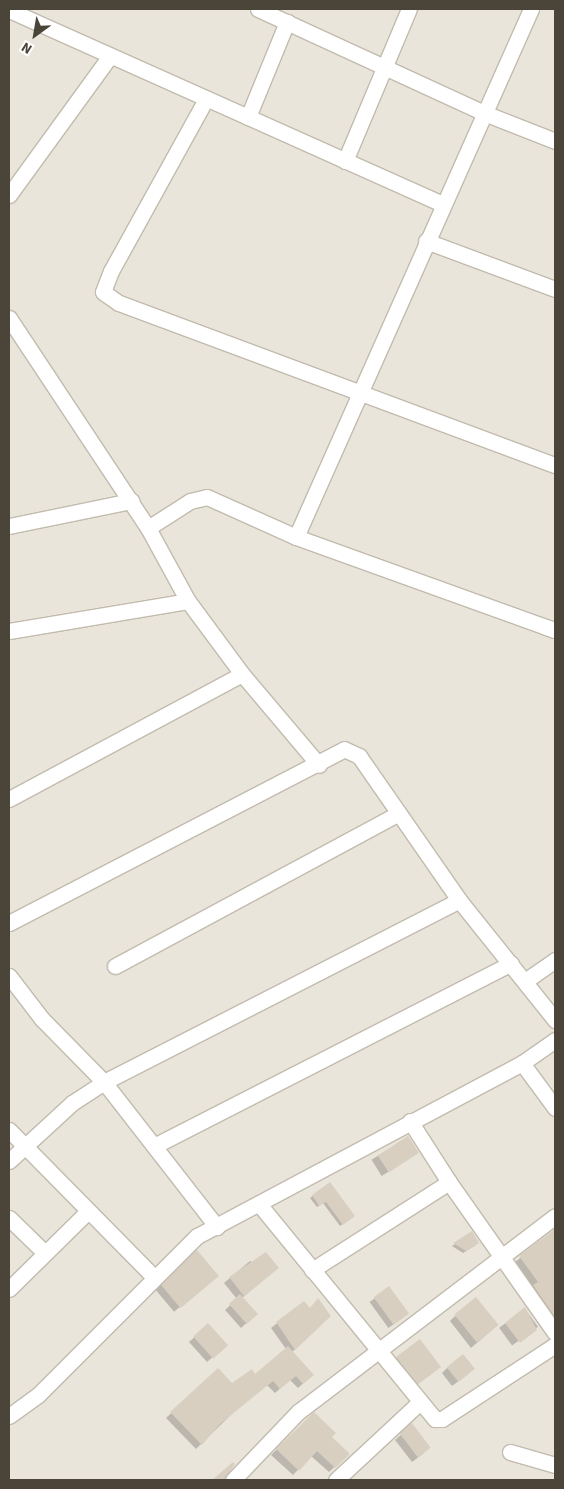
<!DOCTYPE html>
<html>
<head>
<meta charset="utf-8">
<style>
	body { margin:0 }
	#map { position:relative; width:564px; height:1489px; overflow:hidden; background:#f6f3ec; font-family:"Source Sans 3",sans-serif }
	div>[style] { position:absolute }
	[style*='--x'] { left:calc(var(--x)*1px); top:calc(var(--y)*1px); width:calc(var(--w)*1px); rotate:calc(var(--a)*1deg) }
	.residential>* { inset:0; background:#eae5da; transform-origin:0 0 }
	.shadow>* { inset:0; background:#0003; transform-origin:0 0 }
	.building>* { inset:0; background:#d8cfc1; transform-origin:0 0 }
	.roads { filter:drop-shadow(1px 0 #c2bbae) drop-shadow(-1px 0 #c2bbae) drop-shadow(0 1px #c2bbae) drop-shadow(0 -1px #c2bbae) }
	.street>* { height:15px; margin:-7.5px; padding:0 7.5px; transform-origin:7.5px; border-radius:7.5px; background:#fff }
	span { translate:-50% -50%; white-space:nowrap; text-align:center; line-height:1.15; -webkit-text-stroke:4.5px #fff; paint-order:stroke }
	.frame { position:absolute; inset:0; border:10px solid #4b4439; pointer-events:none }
	.north { position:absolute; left:10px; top:10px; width:50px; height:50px; -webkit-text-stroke:4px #fff; paint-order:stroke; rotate:212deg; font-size:14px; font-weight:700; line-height:20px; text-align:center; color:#4b4439 }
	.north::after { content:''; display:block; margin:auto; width:18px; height:22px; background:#4b4439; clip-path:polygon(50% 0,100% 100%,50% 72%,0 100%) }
</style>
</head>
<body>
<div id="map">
	<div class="residential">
		<i style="left:9px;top:9px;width:546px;height:1471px"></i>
	</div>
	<div class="shadow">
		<i style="left:408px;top:1137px;width:19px;height:43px;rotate:58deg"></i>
		<i style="clip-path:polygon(330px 1183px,351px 1218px,340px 1226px,323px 1203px,317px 1207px,310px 1198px)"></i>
		<i style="clip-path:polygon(555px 1230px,555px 1325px,528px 1292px,532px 1288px,514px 1263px)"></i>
		<i style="clip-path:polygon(472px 1233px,476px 1245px,463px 1253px,452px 1246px)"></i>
		<i style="left:197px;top:1252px;width:31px;height:56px;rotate:50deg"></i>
		<i style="clip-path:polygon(250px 1261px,272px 1273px,242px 1298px,251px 1319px,241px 1328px,225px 1310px,237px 1299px,224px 1283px)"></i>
		<i style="left:389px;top:1288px;width:32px;height:24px;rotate:54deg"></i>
		<i style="clip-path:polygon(304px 1302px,310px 1309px,330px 1316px,292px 1352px,307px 1380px,298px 1388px,290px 1380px,275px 1393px,267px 1385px,244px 1402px,196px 1449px,166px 1418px,218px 1369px,232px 1385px,255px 1376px,286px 1349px,271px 1328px)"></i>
		<i style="left:525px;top:1309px;width:22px;height:32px;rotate:54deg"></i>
		<i style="clip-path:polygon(455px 1316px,492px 1330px,471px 1348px,450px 1321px)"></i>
		<i style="clip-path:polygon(208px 1325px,221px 1350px,207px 1362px,189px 1342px)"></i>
		<i style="clip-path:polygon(397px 1358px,434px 1372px,412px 1388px,392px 1363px)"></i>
		<i style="clip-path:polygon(447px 1368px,468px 1374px,452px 1386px,442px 1373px)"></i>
		<i style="clip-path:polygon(314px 1414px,330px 1437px,348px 1454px,329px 1472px,311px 1456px,293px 1475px,271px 1455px)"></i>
		<i style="clip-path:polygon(412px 1425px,424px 1453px,412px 1462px,395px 1440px)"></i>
	</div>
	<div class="building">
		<i style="left:408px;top:1136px;width:20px;height:36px;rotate:57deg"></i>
		<i style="clip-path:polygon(330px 1182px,355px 1216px,343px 1225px,326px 1202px,319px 1206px,312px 1195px)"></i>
		<i style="clip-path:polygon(555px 1229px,555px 1317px,533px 1285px,538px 1282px,519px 1256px)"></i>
		<i style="clip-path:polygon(472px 1231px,479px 1243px,466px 1251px,453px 1243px)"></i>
		<i style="left:197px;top:1250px;width:34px;height:50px;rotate:50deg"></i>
		<i style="clip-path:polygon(266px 1252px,279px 1268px,244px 1296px,229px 1277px)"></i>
		<i style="left:389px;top:1286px;width:34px;height:19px;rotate:54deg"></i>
		<i style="left:240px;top:1294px;width:27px;height:15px;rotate:48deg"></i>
		<i style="left:476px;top:1297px;width:36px;height:28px;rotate:51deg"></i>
		<i style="clip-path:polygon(318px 1298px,331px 1316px,295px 1350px,276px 1322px,304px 1301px,310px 1308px)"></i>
		<i style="clip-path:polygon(525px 1307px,537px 1330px,520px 1343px,505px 1323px)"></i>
		<i style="left:208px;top:1323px;width:30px;height:20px;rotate:48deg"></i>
		<i style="left:420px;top:1339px;width:35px;height:30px;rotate:53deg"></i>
		<i style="clip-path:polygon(288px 1346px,314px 1375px,303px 1384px,296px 1376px,280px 1389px,273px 1381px,220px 1424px,202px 1445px,170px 1412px,218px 1368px,232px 1383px,252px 1369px,255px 1374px)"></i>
		<i style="left:463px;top:1354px;width:19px;height:21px;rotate:51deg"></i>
		<i style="clip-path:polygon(314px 1412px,336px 1433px,332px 1437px,350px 1454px,335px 1468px,317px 1451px,299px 1471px,276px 1449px)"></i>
		<i style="left:412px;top:1423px;width:31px;height:16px;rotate:53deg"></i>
		<i style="clip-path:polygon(233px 1462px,235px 1464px,224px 1480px,212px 1480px)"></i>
	</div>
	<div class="roads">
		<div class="street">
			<i style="--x:258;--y:9;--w:249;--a:24.7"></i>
			<i style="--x:484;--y:113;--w:76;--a:21.5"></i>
			<i style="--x:9;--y:10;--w:474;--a:24.1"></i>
			<i style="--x:206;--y:99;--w:196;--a:118.9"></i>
			<i style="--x:111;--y:271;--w:22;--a:111"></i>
			<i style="--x:103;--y:292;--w:19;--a:35"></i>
			<i style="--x:119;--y:303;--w:465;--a:20.4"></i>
			<i style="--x:248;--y:117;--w:103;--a:-67.7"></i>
			<i style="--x:345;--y:161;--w:165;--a:-67.2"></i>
			<i style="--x:9;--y:195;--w:172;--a:-54"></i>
			<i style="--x:426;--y:241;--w:138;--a:20.4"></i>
			<i style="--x:9;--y:318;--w:252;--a:56.5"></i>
			<i style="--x:148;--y:528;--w:83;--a:61.3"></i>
			<i style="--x:188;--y:601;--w:91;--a:53.5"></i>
			<i style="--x:242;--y:674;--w:119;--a:49.8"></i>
			<i style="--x:9;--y:526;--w:125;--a:-11.6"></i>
			<i style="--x:148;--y:528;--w:50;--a:-32.7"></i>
			<i style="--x:190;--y:501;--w:17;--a:-13"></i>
			<i style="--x:207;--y:497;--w:98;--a:24.2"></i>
			<i style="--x:296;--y:537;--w:275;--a:19.8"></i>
			<i style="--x:296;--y:537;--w:578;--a:-66.01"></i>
			<i style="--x:9;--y:631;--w:181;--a:-9.5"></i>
			<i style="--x:9;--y:799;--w:264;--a:-28.2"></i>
			<i style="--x:9;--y:923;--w:377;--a:-27.4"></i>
			<i style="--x:344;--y:749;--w:17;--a:25"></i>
			<i style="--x:359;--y:756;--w:175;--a:55.2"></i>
			<i style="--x:459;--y:900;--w:154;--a:51.3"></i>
			<i style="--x:115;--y:966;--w:320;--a:-28.3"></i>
			<i style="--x:9;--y:976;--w:54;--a:52.5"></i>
			<i style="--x:42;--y:1019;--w:88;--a:45.5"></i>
			<i style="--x:104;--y:1082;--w:184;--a:52.1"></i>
			<i style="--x:525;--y:981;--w:37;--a:-35"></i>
			<i style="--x:522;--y:1063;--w:56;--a:53.7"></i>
			<i style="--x:410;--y:1121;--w:72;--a:57.4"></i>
			<i style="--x:449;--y:1182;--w:184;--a:54.9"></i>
			<i style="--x:9;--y:1130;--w:206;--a:45.4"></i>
			<i style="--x:154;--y:1146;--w:401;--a:-27.1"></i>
			<i style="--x:9;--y:1161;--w:86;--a:-42.6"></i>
			<i style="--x:72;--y:1103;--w:38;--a:-33"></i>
			<i style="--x:104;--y:1082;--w:399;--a:-27.1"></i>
			<i style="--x:259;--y:1204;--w:278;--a:50.7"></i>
			<i style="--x:435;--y:1419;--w:7;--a:0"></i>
			<i style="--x:442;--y:1419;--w:135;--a:-33.2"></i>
			<i style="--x:9;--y:1218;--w:50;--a:44.2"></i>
			<i style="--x:312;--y:1270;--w:163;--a:-32.7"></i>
			<i style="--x:9;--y:1289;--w:111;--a:-44.6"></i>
			<i style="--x:9;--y:1416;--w:36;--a:-36"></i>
			<i style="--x:38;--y:1395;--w:225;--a:-45"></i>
			<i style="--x:197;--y:1236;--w:368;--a:-28"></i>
			<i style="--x:522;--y:1063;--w:40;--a:-34.9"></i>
			<i style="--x:510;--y:1452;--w:47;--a:16.1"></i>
			<i style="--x:233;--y:1480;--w:94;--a:-46.3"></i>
			<i style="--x:298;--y:1412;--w:323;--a:-37.3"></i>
			<i style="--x:336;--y:1480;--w:113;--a:-42.9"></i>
		</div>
	</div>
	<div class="frame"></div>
	<div class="north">N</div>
</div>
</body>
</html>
